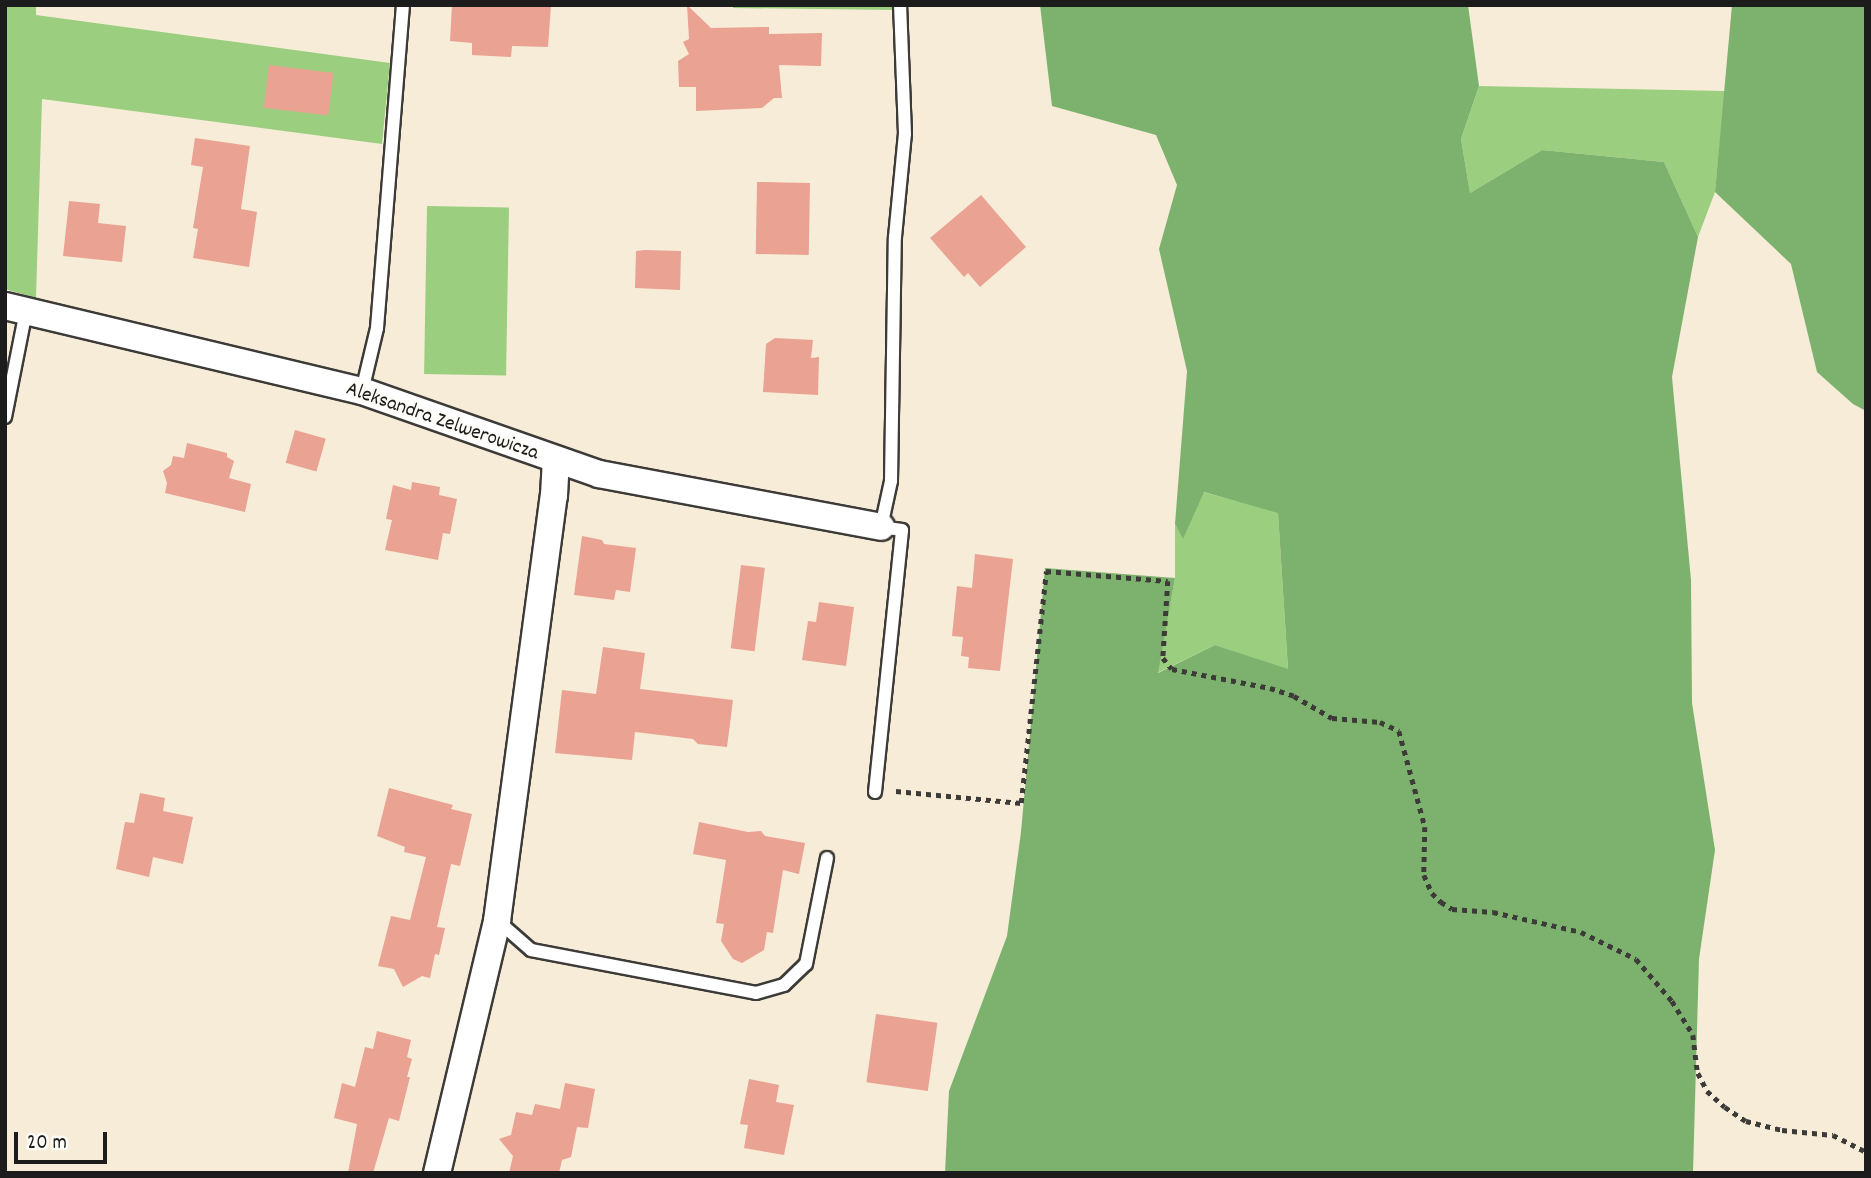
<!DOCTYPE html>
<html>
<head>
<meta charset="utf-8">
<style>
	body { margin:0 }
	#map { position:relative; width:1871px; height:1178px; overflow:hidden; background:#f7ecd8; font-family:Dekko,sans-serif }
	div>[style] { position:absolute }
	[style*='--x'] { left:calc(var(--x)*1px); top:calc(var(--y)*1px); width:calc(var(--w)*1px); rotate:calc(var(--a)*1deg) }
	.green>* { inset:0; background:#9bcf7f; transform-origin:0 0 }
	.forest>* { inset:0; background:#7cb26e }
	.building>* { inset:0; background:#eaa292; transform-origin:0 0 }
	.path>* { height:4.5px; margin-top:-2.25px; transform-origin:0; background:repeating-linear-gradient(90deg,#3d3b38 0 5px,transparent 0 10px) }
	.roads { filter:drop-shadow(2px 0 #3d3b38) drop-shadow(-2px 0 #3d3b38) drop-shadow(0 2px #3d3b38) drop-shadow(0 -2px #3d3b38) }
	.lane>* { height:12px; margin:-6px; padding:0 6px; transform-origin:6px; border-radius:6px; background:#fff }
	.street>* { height:26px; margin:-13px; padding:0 13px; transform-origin:13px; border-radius:13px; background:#fff }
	span { translate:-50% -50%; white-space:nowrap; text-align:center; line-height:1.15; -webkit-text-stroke:5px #fdfcf7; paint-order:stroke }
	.street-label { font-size:21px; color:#1c1c1c }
	.frame { position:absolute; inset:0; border:7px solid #1c1c1c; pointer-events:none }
	.scale { position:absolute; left:14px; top:1132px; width:93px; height:32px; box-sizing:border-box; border:4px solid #1c1c1c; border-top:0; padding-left:9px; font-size:21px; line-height:24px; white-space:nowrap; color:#1c1c1c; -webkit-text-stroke:5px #fdfcf7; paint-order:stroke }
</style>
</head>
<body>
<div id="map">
	<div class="green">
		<i style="clip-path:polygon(5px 5px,36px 5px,36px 15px,390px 63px,382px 144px,42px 99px,36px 298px,5px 289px)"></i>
		<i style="clip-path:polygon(733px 5px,893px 5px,893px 10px,733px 8px)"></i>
		<i style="clip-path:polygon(1479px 86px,1725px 91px,1715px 192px,1698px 237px,1664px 162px,1542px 150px,1470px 193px,1461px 139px)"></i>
		<i style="left:427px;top:206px;width:82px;height:168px;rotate:1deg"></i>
		<i style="clip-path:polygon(1203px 492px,1278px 512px,1288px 670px,1215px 645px,1157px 673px,1175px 578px,1175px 524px,1183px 538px)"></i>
	</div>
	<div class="forest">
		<i style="clip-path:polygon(1040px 5px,1468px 5px,1479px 86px,1461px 139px,1470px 193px,1542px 150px,1664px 162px,1698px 237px,1672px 377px,1691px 580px,1692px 703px,1715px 850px,1699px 959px,1693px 1173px,945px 1173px,949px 1091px,1007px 936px,1021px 832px,1045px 568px,1175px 578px,1158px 673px,1215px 645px,1288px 669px,1278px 513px,1204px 492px,1183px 539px,1175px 524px,1187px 371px,1159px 249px,1177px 185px,1156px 135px,1052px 106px)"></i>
		<i style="clip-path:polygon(1732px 5px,1866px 5px,1866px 411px,1853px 404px,1817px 372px,1791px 264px,1715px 192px)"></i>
	</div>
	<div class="building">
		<i style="clip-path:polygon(452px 5px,551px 5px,548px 47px,512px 46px,511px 57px,472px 55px,472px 43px,450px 41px)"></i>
		<i style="clip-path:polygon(687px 5px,711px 28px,769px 27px,769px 34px,822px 33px,821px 66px,779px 65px,782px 98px,774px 98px,762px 108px,696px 111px,696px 87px,679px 87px,678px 61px,689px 54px,683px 42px,689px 39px)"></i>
		<i style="left:269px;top:65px;width:65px;height:43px;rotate:7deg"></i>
		<i style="clip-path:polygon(195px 138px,250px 146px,241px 209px,257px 212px,249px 267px,193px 258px,198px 229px,193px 228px,203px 167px,191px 165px)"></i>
		<i style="left:757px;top:182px;width:53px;height:72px;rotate:1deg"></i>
		<i style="clip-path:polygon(981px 195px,1026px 247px,980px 287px,968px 273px,964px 277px,930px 238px)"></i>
		<i style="clip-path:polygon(69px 201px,100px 204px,98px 223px,126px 226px,122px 262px,63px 256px)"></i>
		<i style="clip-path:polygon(645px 250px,681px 251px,680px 290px,635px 288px,636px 251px)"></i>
		<i style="clip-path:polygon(775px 338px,813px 340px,811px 358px,819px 357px,818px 395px,763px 392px,766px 344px)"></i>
		<i style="left:295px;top:430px;width:32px;height:34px;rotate:16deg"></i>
		<i style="clip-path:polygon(187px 443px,227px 453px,227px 457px,234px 461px,229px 478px,251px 484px,245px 512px,165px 493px,167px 483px,163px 471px,171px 465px,173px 456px,184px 458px)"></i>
		<i style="clip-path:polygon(412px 482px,440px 487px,439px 495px,457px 499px,450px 534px,443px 533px,438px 560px,385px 550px,392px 520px,386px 519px,393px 485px,411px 490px)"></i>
		<i style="clip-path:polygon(582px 536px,602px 540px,604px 544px,636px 548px,630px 592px,616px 590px,614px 600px,574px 595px)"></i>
		<i style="clip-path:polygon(975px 554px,1013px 559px,1000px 671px,968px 668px,969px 657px,961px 656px,963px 637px,952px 636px,957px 586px,972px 588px)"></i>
		<i style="left:741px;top:565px;width:24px;height:84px;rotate:7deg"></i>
		<i style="clip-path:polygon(819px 602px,854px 607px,846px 666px,802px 660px,808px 621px,816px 622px)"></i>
		<i style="clip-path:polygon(603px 647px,645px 653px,640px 689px,733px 700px,727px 747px,698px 744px,693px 739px,635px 732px,632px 760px,555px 753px,562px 690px,596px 694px)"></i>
		<i style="clip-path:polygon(389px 788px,453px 805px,451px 809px,472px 814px,460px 866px,451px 864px,437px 927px,445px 928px,439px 955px,435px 954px,430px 978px,422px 976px,403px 987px,394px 969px,378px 966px,391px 916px,410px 920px,426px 857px,404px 852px,405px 847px,377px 836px)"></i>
		<i style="clip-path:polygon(140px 793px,165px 798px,163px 811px,193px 817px,183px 864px,153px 857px,149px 877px,116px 869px,125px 822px,134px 823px)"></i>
		<i style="clip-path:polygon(699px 822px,748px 832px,761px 831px,765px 836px,805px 843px,799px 874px,783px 870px,773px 933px,767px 932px,764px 950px,742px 963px,733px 959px,721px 941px,724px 924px,716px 923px,726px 860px,693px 854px)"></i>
		<i style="left:876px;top:1014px;width:62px;height:69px;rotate:8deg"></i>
		<i style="clip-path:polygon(377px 1031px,411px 1040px,407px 1057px,412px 1059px,407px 1077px,410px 1077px,399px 1121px,389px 1118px,373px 1173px,348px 1173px,357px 1124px,334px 1118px,342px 1083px,355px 1087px,365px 1047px,373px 1049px)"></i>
		<i style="clip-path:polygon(749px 1079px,779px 1085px,776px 1102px,794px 1105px,784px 1155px,744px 1148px,748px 1125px,740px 1124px)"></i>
		<i style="clip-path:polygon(565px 1083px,595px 1089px,588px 1128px,577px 1127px,571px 1157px,562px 1160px,559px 1173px,509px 1173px,513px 1156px,499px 1139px,511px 1135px,516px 1112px,532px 1115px,535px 1104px,560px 1109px)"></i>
	</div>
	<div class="path">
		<i style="--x:896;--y:791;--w:126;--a:5.5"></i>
		<i style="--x:1021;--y:803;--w:233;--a:-83.8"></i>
		<i style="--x:1046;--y:571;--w:122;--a:4.7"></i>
		<i style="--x:1168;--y:581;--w:77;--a:93.7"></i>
		<i style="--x:1163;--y:658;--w:14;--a:51"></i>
		<i style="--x:1172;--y:669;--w:100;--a:11"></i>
		<i style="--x:1270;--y:688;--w:25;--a:18"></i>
		<i style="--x:1294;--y:696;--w:44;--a:30.1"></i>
		<i style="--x:1332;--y:718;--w:48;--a:4.8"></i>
		<i style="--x:1380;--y:722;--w:21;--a:25"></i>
		<i style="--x:1399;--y:731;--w:99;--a:74.8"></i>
		<i style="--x:1425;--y:827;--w:48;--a:91.2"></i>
		<i style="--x:1424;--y:875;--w:20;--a:66"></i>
		<i style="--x:1432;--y:893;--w:13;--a:45"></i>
		<i style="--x:1441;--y:902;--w:13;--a:32"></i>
		<i style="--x:1452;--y:909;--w:41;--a:4.2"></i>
		<i style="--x:1493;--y:912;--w:90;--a:12.8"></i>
		<i style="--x:1581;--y:932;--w:61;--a:26.1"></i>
		<i style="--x:1636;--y:959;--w:55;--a:49.4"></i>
		<i style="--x:1672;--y:1001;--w:40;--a:58"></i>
		<i style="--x:1693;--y:1035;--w:38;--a:83"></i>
		<i style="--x:1698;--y:1073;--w:20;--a:63"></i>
		<i style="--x:1707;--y:1091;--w:24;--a:42"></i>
		<i style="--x:1725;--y:1107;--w:25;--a:34"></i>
		<i style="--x:1746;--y:1121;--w:37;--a:14"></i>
		<i style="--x:1782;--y:1130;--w:51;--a:5.6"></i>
		<i style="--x:1833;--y:1135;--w:37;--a:27"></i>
	</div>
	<div class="roads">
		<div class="lane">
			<i style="--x:362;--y:391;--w:65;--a:-76.6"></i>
			<i style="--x:377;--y:328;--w:324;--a:-85.4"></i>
			<i style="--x:5;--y:417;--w:108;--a:-78.8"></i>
			<i style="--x:875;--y:792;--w:263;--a:-84.1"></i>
			<i style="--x:902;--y:530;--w:21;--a:-172"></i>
			<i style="--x:881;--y:527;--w:47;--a:-77.7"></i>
			<i style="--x:891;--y:481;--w:244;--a:-89.1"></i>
			<i style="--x:895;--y:237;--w:103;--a:-84.5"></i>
			<i style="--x:905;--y:134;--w:129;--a:-92.2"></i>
			<i style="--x:498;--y:921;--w:44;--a:41.3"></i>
			<i style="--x:531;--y:950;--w:229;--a:10.8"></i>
			<i style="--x:756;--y:993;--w:29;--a:-16"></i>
			<i style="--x:784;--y:985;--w:30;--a:-44"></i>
			<i style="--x:806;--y:964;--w:108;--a:-78.8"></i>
		</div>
		<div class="street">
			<i style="--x:5;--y:306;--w:367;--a:13.4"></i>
			<i style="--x:362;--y:391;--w:251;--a:19.3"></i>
			<i style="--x:599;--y:474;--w:287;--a:10.6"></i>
			<i style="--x:437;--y:1173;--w:259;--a:-76.6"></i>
			<i style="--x:497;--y:921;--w:429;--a:-82.4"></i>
			<i style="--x:554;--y:496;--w:35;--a:-87"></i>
		</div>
	</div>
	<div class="street-label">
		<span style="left:442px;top:422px;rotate:19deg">Aleksandra Zelwerowicza</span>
	</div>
	<div class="frame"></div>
	<div class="scale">20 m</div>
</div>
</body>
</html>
